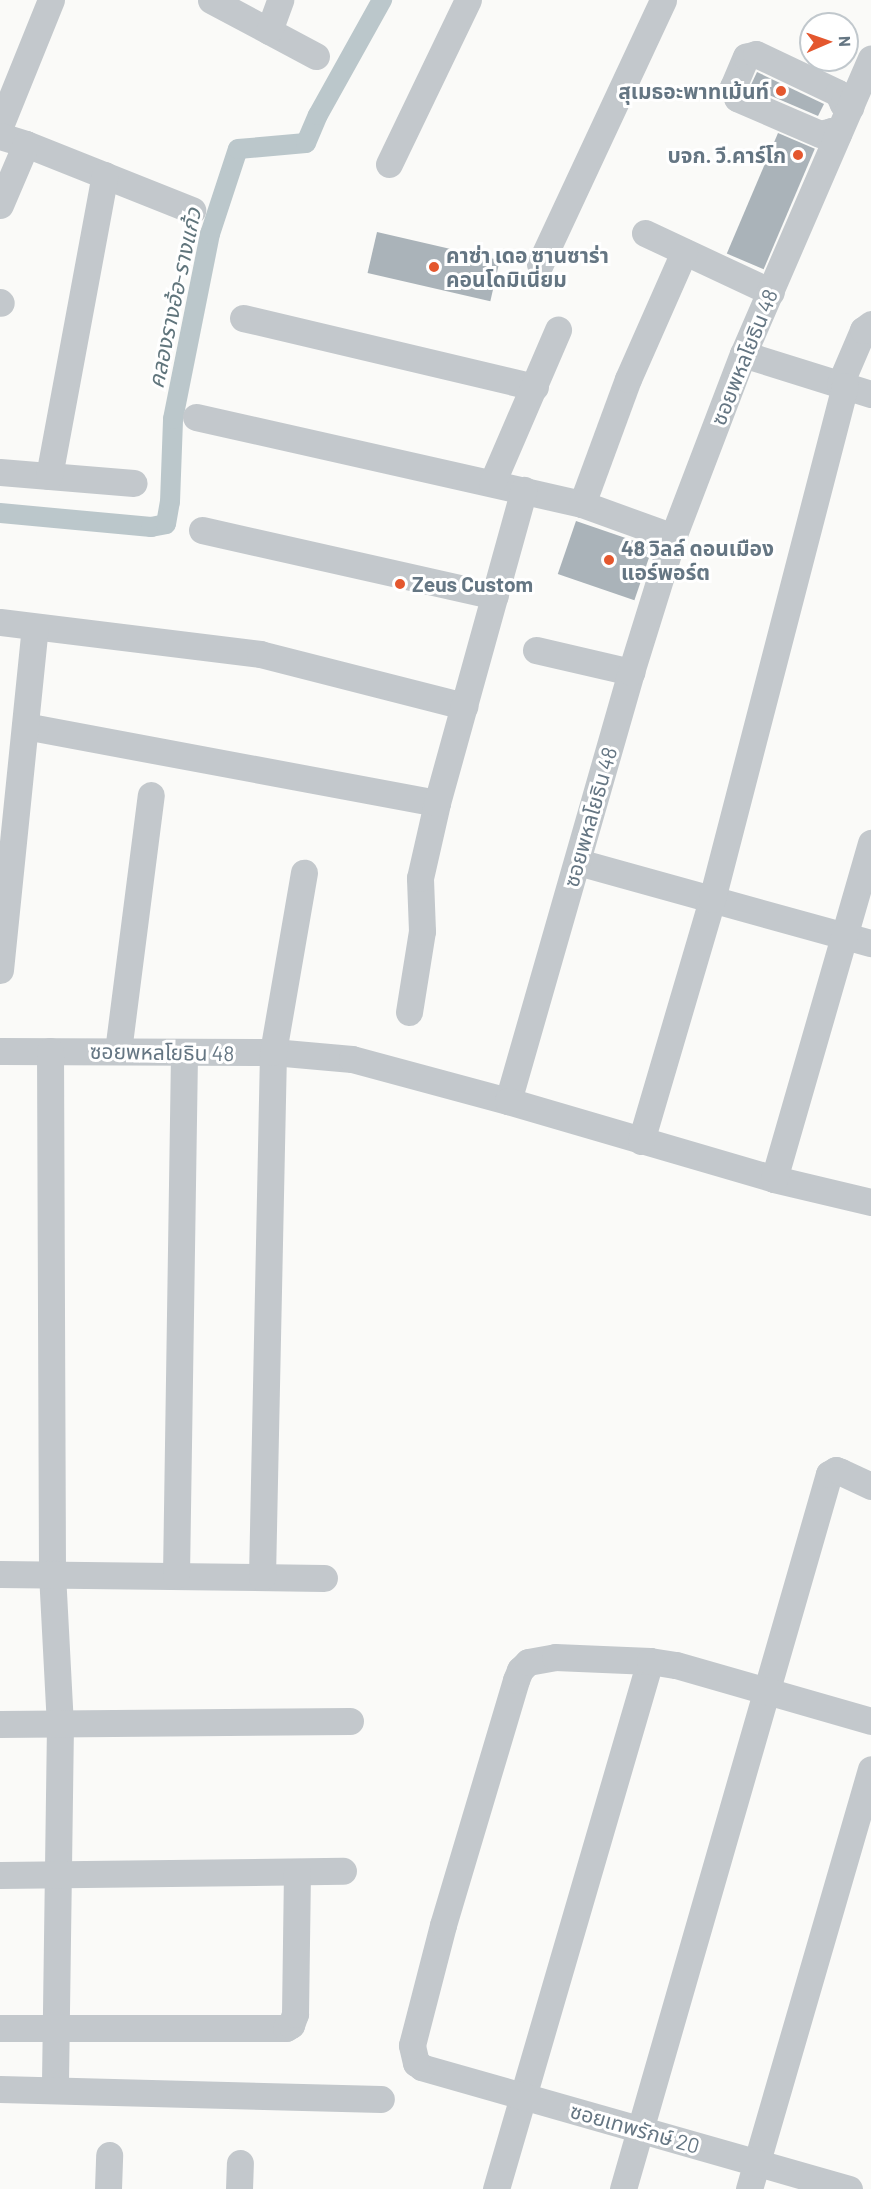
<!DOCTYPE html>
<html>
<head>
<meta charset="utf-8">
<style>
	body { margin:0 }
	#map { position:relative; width:871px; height:2189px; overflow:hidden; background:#fafaf8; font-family:Barlow,"Noto Sans Thai",sans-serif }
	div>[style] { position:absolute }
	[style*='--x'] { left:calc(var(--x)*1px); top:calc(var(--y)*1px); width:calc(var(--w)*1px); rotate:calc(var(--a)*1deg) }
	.canal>* { height:20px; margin:-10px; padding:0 10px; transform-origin:10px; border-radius:10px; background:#bbc7cb }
	.building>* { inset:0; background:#aab3b9; transform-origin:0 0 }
	.minor>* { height:27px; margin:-13.5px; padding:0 13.5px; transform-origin:13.5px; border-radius:13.5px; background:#c3c8cc }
	.dots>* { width:16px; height:16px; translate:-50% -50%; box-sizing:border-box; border:3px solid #fff; border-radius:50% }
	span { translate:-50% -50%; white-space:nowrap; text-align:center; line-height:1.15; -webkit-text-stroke:6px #fff; paint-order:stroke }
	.poi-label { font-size:21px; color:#657683; font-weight:700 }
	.right { translate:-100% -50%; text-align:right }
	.left { translate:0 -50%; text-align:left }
	.street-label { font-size:21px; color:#657683 }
	.water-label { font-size:22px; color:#60757c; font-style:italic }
	.north { position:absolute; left:799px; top:12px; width:60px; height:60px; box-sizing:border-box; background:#fff; border:2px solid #c1c8cd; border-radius:50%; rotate:88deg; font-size:16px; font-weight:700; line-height:24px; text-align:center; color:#657683 }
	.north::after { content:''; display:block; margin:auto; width:21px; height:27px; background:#e4572e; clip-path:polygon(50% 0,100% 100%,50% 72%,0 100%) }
</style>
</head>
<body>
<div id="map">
	<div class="canal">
		<i style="--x:0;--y:513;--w:152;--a:5.3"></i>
		<i style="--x:151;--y:527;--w:15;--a:-11"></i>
		<i style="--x:166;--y:524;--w:22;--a:-80"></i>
		<i style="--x:170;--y:502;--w:83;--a:-87.9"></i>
		<i style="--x:173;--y:419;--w:189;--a:-78.7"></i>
		<i style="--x:210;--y:234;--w:89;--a:-71.8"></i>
		<i style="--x:238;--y:149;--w:68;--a:-5"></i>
		<i style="--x:306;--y:143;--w:30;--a:-67"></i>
		<i style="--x:318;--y:115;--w:132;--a:-60.9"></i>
	</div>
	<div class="building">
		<i style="clip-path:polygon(757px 72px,824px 104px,818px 116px,750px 87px)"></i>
		<i style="left:778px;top:133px;width:40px;height:131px;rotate:23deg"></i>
		<i style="left:377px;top:232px;width:126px;height:42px;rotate:13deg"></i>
		<i style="left:576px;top:521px;width:81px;height:56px;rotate:19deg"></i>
	</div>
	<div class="minor">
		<i style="--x:211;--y:0;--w:119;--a:28.1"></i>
		<i style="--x:269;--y:31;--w:33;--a:-70"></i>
		<i style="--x:0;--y:126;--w:136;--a:-68"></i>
		<i style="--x:838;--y:134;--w:7;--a:-153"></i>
		<i style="--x:832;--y:131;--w:12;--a:166"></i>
		<i style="--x:820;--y:134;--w:90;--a:-156.6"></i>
		<i style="--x:737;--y:98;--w:12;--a:-110"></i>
		<i style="--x:733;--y:87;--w:33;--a:-67"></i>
		<i style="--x:746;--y:57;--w:10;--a:-17"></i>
		<i style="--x:756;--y:54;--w:91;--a:25.4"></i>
		<i style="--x:838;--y:93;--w:12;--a:66"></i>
		<i style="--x:843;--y:104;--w:8;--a:23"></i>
		<i style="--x:0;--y:136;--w:27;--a:17"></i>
		<i style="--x:26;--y:144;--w:179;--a:21.7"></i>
		<i style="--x:389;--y:164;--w:182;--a:-64.3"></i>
		<i style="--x:0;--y:205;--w:66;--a:-66.9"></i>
		<i style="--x:645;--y:233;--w:139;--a:25.1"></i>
		<i style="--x:540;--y:264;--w:291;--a:-65"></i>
		<i style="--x:0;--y:302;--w:1;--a:45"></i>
		<i style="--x:243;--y:318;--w:300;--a:13.3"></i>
		<i style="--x:743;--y:354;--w:134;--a:17.4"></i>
		<i style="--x:840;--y:384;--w:59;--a:-66.9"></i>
		<i style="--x:863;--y:330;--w:10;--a:-37"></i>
		<i style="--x:196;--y:417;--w:396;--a:12.7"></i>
		<i style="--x:582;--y:504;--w:97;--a:19.9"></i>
		<i style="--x:0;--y:472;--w:134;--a:4.7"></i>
		<i style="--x:49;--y:476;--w:306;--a:-79.5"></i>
		<i style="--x:492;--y:483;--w:167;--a:-66.7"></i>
		<i style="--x:582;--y:504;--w:133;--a:-69.8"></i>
		<i style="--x:628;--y:379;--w:139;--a:-66.2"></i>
		<i style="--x:202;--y:530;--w:300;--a:12.7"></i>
		<i style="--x:0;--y:622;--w:262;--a:7"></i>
		<i style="--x:260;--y:654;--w:211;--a:14.3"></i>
		<i style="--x:536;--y:650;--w:98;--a:13"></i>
		<i style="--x:25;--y:726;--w:419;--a:10.6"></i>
		<i style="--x:578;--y:862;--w:304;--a:15.5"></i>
		<i style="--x:0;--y:970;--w:344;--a:-84.2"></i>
		<i style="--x:409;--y:1012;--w:82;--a:-80.9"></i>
		<i style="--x:422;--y:931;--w:53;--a:-92.2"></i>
		<i style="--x:420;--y:878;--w:77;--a:-77.2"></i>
		<i style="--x:437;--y:803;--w:325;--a:-74.5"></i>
		<i style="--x:0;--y:1051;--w:273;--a:0.2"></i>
		<i style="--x:273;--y:1052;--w:79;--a:5.1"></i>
		<i style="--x:352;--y:1059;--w:162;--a:15.1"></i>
		<i style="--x:508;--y:1101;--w:446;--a:-74"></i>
		<i style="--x:631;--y:672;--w:141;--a:-72.7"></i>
		<i style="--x:673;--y:537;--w:196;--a:-69.1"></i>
		<i style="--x:743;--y:354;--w:322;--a:-66.6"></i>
		<i style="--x:50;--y:1051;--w:522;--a:89.78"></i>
		<i style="--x:52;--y:1573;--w:151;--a:87"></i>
		<i style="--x:60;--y:1724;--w:366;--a:90.8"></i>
		<i style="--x:118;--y:1051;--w:258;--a:-82.7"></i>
		<i style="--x:508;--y:1101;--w:277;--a:16.3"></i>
		<i style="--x:774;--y:1179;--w:100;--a:13.3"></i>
		<i style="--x:641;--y:1141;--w:252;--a:-73.6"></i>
		<i style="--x:712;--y:899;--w:530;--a:-75.47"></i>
		<i style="--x:774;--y:1179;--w:350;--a:-73.9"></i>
		<i style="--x:0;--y:1574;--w:324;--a:0.7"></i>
		<i style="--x:176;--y:1575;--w:521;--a:-89.12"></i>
		<i style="--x:262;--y:1577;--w:525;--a:-88.8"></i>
		<i style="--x:273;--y:1052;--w:182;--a:-80.2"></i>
		<i style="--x:0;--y:1724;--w:350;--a:-0.5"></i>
		<i style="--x:0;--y:1875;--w:343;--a:-0.7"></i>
		<i style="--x:0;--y:2028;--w:286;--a:0"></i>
		<i style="--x:286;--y:2028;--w:6;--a:-31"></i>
		<i style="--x:291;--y:2025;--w:12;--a:-70"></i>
		<i style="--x:295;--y:2014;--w:142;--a:-89.2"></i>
		<i style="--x:0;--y:2089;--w:381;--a:1.5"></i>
		<i style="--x:108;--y:2189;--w:34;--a:-88"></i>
		<i style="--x:239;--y:2189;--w:26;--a:-88"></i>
		<i style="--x:496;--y:2189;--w:550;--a:-73.74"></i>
		<i style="--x:623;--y:2189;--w:744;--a:-73.93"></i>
		<i style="--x:829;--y:1474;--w:8;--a:-30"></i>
		<i style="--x:836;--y:1470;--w:5;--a:22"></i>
		<i style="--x:841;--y:1472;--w:33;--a:25"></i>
		<i style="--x:749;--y:2189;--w:437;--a:-73.8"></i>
		<i style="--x:849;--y:2189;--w:444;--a:-164.1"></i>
		<i style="--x:422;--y:2067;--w:7;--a:-146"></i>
		<i style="--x:416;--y:2063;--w:18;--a:-103"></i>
		<i style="--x:412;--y:2045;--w:124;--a:-75.5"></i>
		<i style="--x:443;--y:1925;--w:256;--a:-73.4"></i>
		<i style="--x:516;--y:1680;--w:11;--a:-68"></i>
		<i style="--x:520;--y:1670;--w:11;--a:-45"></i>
		<i style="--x:528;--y:1662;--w:27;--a:-10"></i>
		<i style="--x:555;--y:1657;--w:95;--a:2.4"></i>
		<i style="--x:650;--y:1661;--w:26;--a:9"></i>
		<i style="--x:676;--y:1665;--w:203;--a:16"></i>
	</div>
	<div class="dots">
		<i style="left:781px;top:91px;background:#e4572e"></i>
		<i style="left:798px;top:155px;background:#e4572e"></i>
		<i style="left:434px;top:267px;background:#e4572e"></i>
		<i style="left:609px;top:560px;background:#e4572e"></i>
		<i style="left:400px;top:584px;background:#e4572e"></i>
	</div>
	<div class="poi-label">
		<span class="right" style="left:769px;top:91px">สุเมธอะพาทเม้นท์</span>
		<span class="right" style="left:786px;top:155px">บจก. วี.คาร์โก</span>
		<span class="left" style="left:446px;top:267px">คาซ่า เดอ ซานซาร่า<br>คอนโดมิเนี่ยม</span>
		<span class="left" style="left:621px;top:560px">48 วิลล์ ดอนเมือง<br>แอร์พอร์ต</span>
		<span class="left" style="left:412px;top:584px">Zeus Custom</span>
	</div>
	<div class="street-label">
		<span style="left:744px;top:357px;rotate:-68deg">ซอยพหลโยธิน 48</span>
		<span style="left:590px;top:817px;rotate:-74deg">ซอยพหลโยธิน 48</span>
		<span style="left:162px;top:1052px;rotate:1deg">ซอยพหลโยธิน 48</span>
		<span style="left:635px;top:2128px;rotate:16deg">ซอยเทพรักษ์ 20</span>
	</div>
	<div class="water-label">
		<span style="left:174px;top:298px;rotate:-78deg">คลองรางอ้อ-รางแก้ว</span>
	</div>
	<div class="north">N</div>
</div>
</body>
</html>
